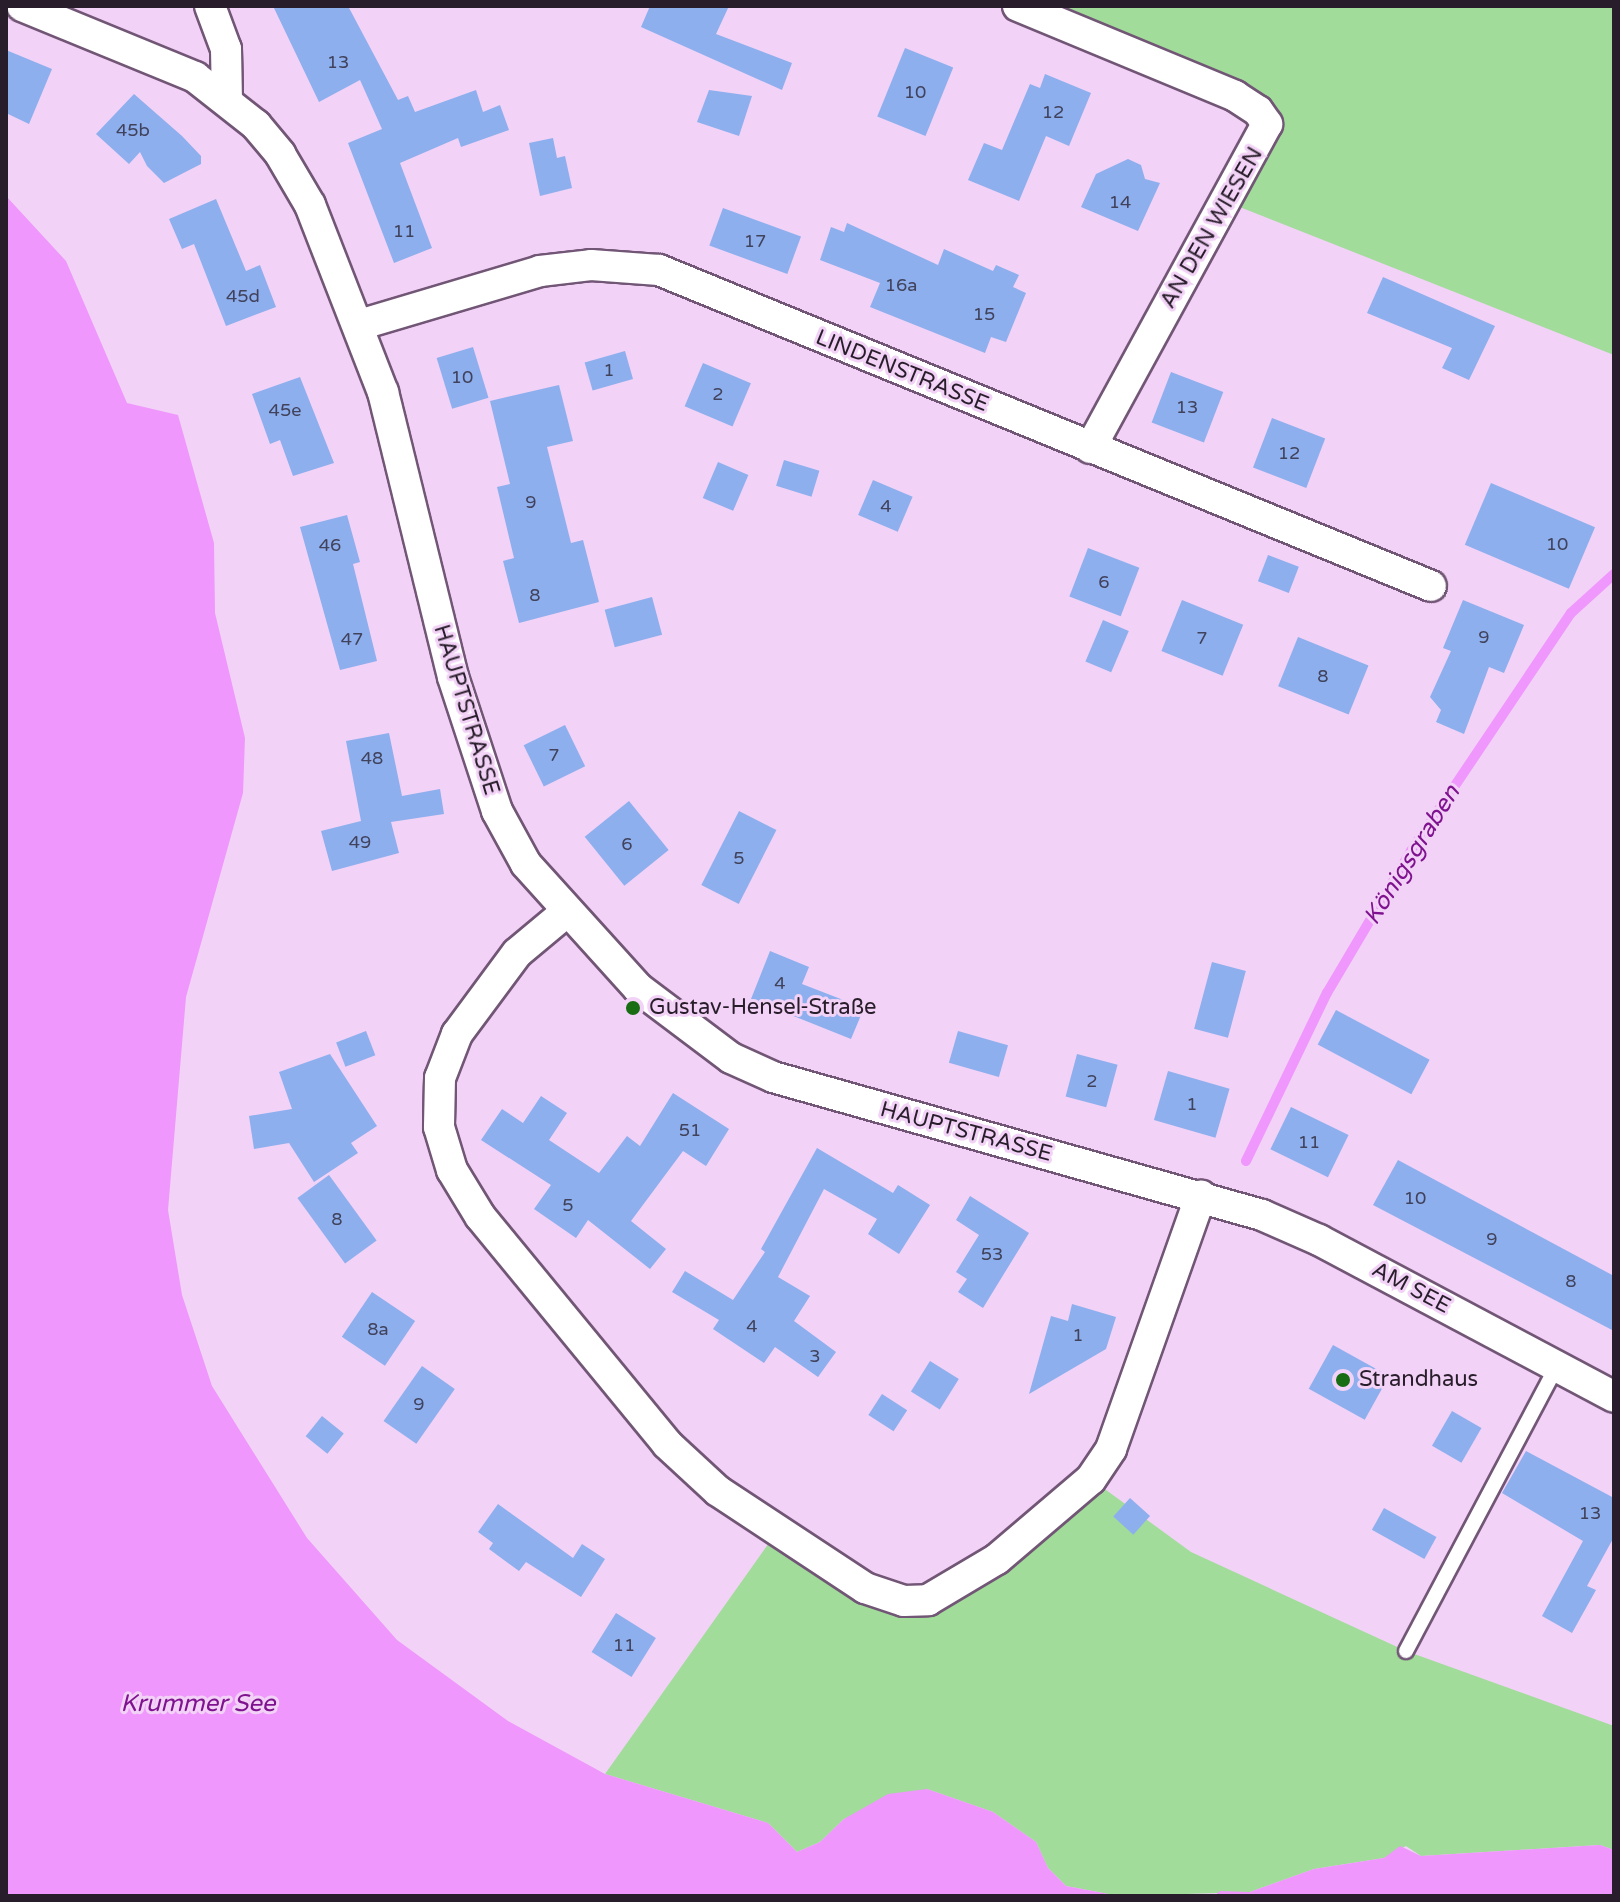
<!DOCTYPE html>
<html>
<head>
<meta charset="utf-8">
<style>
	body { margin:0 }
	#map { position:relative; width:1620px; height:1902px; overflow:hidden; background:#f2d2f6; font-family:"Varela Round",sans-serif }
	div>[style] { position:absolute }
	[style*='--x'] { left:calc(var(--x)*1px); top:calc(var(--y)*1px); width:calc(var(--w)*1px); rotate:calc(var(--a)*1deg) }
	.green>* { inset:0; background:#a1dc9a }
	.water>* { inset:0; background:#ef97fc }
	.stream>* { height:10px; margin:-5px; padding:0 5px; transform-origin:5px; border-radius:5px; background:#ef97fc }
	.building>* { inset:0; background:#8dafee; transform-origin:0 0 }
	.roads { filter:drop-shadow(2px 0 #725676) drop-shadow(-2px 0 #725676) drop-shadow(0 2px #725676) drop-shadow(0 -2px #725676) }
	.lane>* { height:14px; margin:-7px; padding:0 7px; transform-origin:7px; border-radius:7px; background:#fff }
	.street>* { height:30px; margin:-15px; padding:0 15px; transform-origin:15px; border-radius:15px; background:#fff }
	.dots>* { width:22px; height:22px; translate:-50% -50%; box-sizing:border-box; border:4px solid #f2d2f6; border-radius:50% }
	span { translate:-50% -50%; white-space:nowrap; text-align:center; line-height:1.15; -webkit-text-stroke:6px #f2d2f6; paint-order:stroke }
	.number-label { font-size:18px; color:#41425b }
	.number-label span { -webkit-text-stroke-width:0 }
	.street-label { font-size:22px; color:#281d2a }
	.poi-label { font-size:22px; color:#281d2a }
	.left { translate:0 -50%; text-align:left }
	.water-label { font-size:24px; color:#7f128f; font-style:italic }
	.frame { position:absolute; inset:0; border:8px solid #281d2a; pointer-events:none }
</style>
</head>
<body>
<div id="map">
	<div class="green">
		<i style="clip-path:polygon(1018px 6px,1614px 6px,1614px 355px,1232px 204px,1280px 117px)"></i>
		<i style="clip-path:polygon(1091px 1479px,1191px 1552px,1406px 1651px,1614px 1726px,1614px 1850px,1600px 1845px,1421px 1856px,1406px 1846px,1384px 1858px,1314px 1869px,1250px 1892px,1119px 1896px,1066px 1886px,1048px 1868px,1036px 1842px,993px 1812px,927px 1789px,844px 1819px,820px 1842px,797px 1852px,768px 1823px,605px 1774px,776px 1533px,928px 1600px)"></i>
	</div>
	<div class="water">
		<i style="clip-path:polygon(6px 196px,66px 261px,127px 403px,178px 415px,214px 543px,215px 613px,245px 738px,243px 793px,186px 997px,168px 1210px,182px 1295px,212px 1386px,307px 1538px,397px 1640px,508px 1721px,605px 1774px,768px 1823px,797px 1852px,820px 1842px,844px 1819px,888px 1794px,927px 1789px,993px 1812px,1036px 1842px,1048px 1868px,1066px 1886px,1119px 1896px,6px 1896px)"></i>
		<i style="clip-path:polygon(1600px 1845px,1614px 1850px,1614px 1896px,1214px 1896px,1220px 1891px,1250px 1892px,1314px 1869px,1384px 1858px,1400px 1846px,1421px 1856px)"></i>
	</div>
	<div class="stream">
		<i style="--x:1246;--y:1161;--w:187;--a:-64.3"></i>
		<i style="--x:1327;--y:993;--w:165;--a:-59.4"></i>
		<i style="--x:1411;--y:851;--w:287;--a:-56.1"></i>
		<i style="--x:1571;--y:613;--w:58;--a:-42.2"></i>
	</div>
	<div class="building">
		<i style="clip-path:polygon(273px 6px,348px 6px,398px 100px,408px 96px,415px 112px,476px 90px,483px 112px,500px 105px,509px 130px,461px 147px,458px 138px,400px 163px,432px 248px,394px 263px,348px 143px,382px 129px,360px 80px,319px 102px)"></i>
		<i style="clip-path:polygon(650px 6px,729px 6px,716px 34px,792px 63px,782px 90px,641px 27px)"></i>
		<i style="left:905px;top:48px;width:52px;height:74px;rotate:22deg"></i>
		<i style="clip-path:polygon(6px 50px,52px 69px,29px 124px,6px 113px)"></i>
		<i style="clip-path:polygon(1045px 74px,1091px 93px,1069px 146px,1046px 136px,1019px 201px,968px 180px,984px 143px,1002px 150px,1030px 84px,1040px 88px)"></i>
		<i style="clip-path:polygon(709px 90px,752px 96px,739px 136px,697px 122px)"></i>
		<i style="clip-path:polygon(134px 94px,182px 136px,201px 156px,201px 164px,164px 183px,147px 166px,140px 152px,129px 164px,96px 134px)"></i>
		<i style="clip-path:polygon(553px 138px,557px 158px,565px 156px,572px 188px,540px 196px,529px 143px)"></i>
		<i style="clip-path:polygon(1128px 159px,1141px 165px,1145px 179px,1160px 183px,1138px 231px,1081px 207px,1096px 174px)"></i>
		<i style="clip-path:polygon(216px 199px,246px 271px,260px 265px,276px 307px,226px 326px,194px 244px,182px 249px,169px 219px)"></i>
		<i style="left:723px;top:208px;width:83px;height:40px;rotate:20deg"></i>
		<i style="clip-path:polygon(847px 223px,938px 265px,944px 249px,993px 271px,996px 265px,1019px 275px,1013px 287px,1026px 293px,1006px 342px,991px 337px,985px 353px,870px 307px,880px 283px,820px 260px,831px 227px,844px 232px)"></i>
		<i style="clip-path:polygon(1383px 277px,1495px 326px,1469px 380px,1442px 368px,1452px 348px,1367px 313px)"></i>
		<i style="left:473px;top:347px;width:53px;height:38px;rotate:73deg"></i>
		<i style="left:625px;top:351px;width:29px;height:42px;rotate:74deg"></i>
		<i style="left:703px;top:363px;width:52px;height:47px;rotate:23deg"></i>
		<i style="left:1171px;top:372px;width:56px;height:54px;rotate:21deg"></i>
		<i style="clip-path:polygon(300px 377px,334px 463px,293px 476px,280px 440px,270px 444px,252px 394px)"></i>
		<i style="clip-path:polygon(559px 385px,573px 441px,547px 447px,571px 543px,583px 540px,599px 602px,519px 623px,503px 561px,514px 558px,497px 487px,510px 484px,490px 401px)"></i>
		<i style="left:1272px;top:418px;width:57px;height:53px;rotate:21deg"></i>
		<i style="left:784px;top:460px;width:37px;height:27px;rotate:17deg"></i>
		<i style="left:718px;top:462px;width:33px;height:39px;rotate:23deg"></i>
		<i style="left:873px;top:480px;width:43px;height:38px;rotate:23deg"></i>
		<i style="left:1491px;top:483px;width:113px;height:67px;rotate:23deg"></i>
		<i style="clip-path:polygon(347px 515px,360px 562px,353px 564px,377px 661px,340px 670px,300px 527px)"></i>
		<i style="left:1088px;top:548px;width:55px;height:52px;rotate:21deg"></i>
		<i style="left:1268px;top:555px;width:33px;height:28px;rotate:21deg"></i>
		<i style="left:652px;top:597px;width:39px;height:49px;rotate:75deg"></i>
		<i style="left:1182px;top:600px;width:66px;height:55px;rotate:22deg"></i>
		<i style="clip-path:polygon(1463px 600px,1524px 625px,1504px 673px,1489px 667px,1464px 734px,1436px 722px,1441px 710px,1430px 697px,1451px 651px,1443px 648px)"></i>
		<i style="left:1103px;top:620px;width:28px;height:45px;rotate:23deg"></i>
		<i style="left:1298px;top:637px;width:76px;height:53px;rotate:22deg"></i>
		<i style="left:565px;top:725px;width:46px;height:46px;rotate:64deg"></i>
		<i style="clip-path:polygon(389px 733px,402px 796px,440px 789px,444px 814px,391px 822px,399px 853px,332px 871px,321px 831px,361px 821px,346px 741px)"></i>
		<i style="left:629px;top:801px;width:63px;height:57px;rotate:51deg"></i>
		<i style="left:739px;top:811px;width:42px;height:83px;rotate:27deg"></i>
		<i style="clip-path:polygon(770px 951px,809px 967px,802px 984px,864px 1008px,851px 1039px,751px 999px)"></i>
		<i style="left:1212px;top:962px;width:35px;height:69px;rotate:15deg"></i>
		<i style="left:1336px;top:1010px;width:106px;height:39px;rotate:28deg"></i>
		<i style="left:366px;top:1031px;width:26px;height:32px;rotate:69deg"></i>
		<i style="left:958px;top:1031px;width:52px;height:33px;rotate:16deg"></i>
		<i style="clip-path:polygon(330px 1054px,377px 1126px,351px 1143px,358px 1153px,314px 1182px,289px 1143px,254px 1149px,249px 1116px,292px 1109px,279px 1072px)"></i>
		<i style="left:1077px;top:1054px;width:42px;height:44px;rotate:15deg"></i>
		<i style="left:1168px;top:1071px;width:64px;height:51px;rotate:16deg"></i>
		<i style="clip-path:polygon(673px 1093px,729px 1129px,706px 1166px,683px 1151px,631px 1221px,666px 1249px,650px 1269px,588px 1220px,576px 1238px,534px 1209px,551px 1185px,481px 1140px,502px 1109px,523px 1123px,541px 1096px,567px 1113px,549px 1140px,599px 1173px,627px 1136px,640px 1146px)"></i>
		<i style="left:1291px;top:1107px;width:64px;height:47px;rotate:26deg"></i>
		<i style="clip-path:polygon(817px 1148px,893px 1193px,898px 1185px,930px 1205px,899px 1254px,868px 1234px,877px 1219px,824px 1189px,778px 1277px,810px 1296px,794px 1321px,836px 1352px,818px 1377px,775px 1347px,764px 1363px,713px 1329px,719px 1320px,672px 1292px,685px 1271px,733px 1300px,765px 1252px,761px 1249px)"></i>
		<i style="clip-path:polygon(1398px 1160px,1614px 1276px,1614px 1331px,1373px 1205px)"></i>
		<i style="left:329px;top:1175px;width:81px;height:39px;rotate:54deg"></i>
		<i style="clip-path:polygon(970px 1196px,1029px 1233px,983px 1308px,958px 1292px,967px 1279px,956px 1272px,979px 1235px,956px 1220px)"></i>
		<i style="left:372px;top:1292px;width:52px;height:54px;rotate:34deg"></i>
		<i style="clip-path:polygon(1072px 1304px,1116px 1317px,1106px 1349px,1029px 1394px,1051px 1316px,1068px 1321px)"></i>
		<i style="left:1333px;top:1345px;width:64px;height:50px;rotate:29deg"></i>
		<i style="left:930px;top:1361px;width:34px;height:36px;rotate:32deg"></i>
		<i style="left:422px;top:1366px;width:40px;height:67px;rotate:35deg"></i>
		<i style="left:882px;top:1394px;width:30px;height:25px;rotate:33deg"></i>
		<i style="left:1452px;top:1411px;width:34px;height:40px;rotate:30deg"></i>
		<i style="left:322px;top:1416px;width:28px;height:26px;rotate:39deg"></i>
		<i style="clip-path:polygon(1526px 1451px,1614px 1498px,1614px 1537px,1587px 1586px,1596px 1590px,1572px 1633px,1542px 1616px,1583px 1541px,1502px 1493px)"></i>
		<i style="left:1130px;top:1498px;width:27px;height:25px;rotate:42deg"></i>
		<i style="clip-path:polygon(498px 1504px,573px 1558px,582px 1544px,605px 1559px,581px 1597px,526px 1562px,519px 1571px,489px 1549px,493px 1543px,478px 1532px)"></i>
		<i style="left:1384px;top:1508px;width:60px;height:25px;rotate:29deg"></i>
		<i style="left:616px;top:1613px;width:47px;height:46px;rotate:32deg"></i>
	</div>
	<div class="roads">
		<div class="lane">
			<i style="--x:1406;--y:1651;--w:323;--a:-62.1"></i>
		</div>
		<div class="street">
			<i style="--x:22;--y:6;--w:187;--a:22.3"></i>
			<i style="--x:195;--y:77;--w:78;--a:38.2"></i>
			<i style="--x:256;--y:125;--w:38;--a:50"></i>
			<i style="--x:280;--y:154;--w:59;--a:59.5"></i>
			<i style="--x:310;--y:205;--w:201;--a:68.7"></i>
			<i style="--x:383;--y:392;--w:293;--a:76.2"></i>
			<i style="--x:453;--y:677;--w:141;--a:71.8"></i>
			<i style="--x:497;--y:811;--w:60;--a:61.3"></i>
			<i style="--x:526;--y:864;--w:167;--a:47.9"></i>
			<i style="--x:638;--y:988;--w:116;--a:37"></i>
			<i style="--x:731;--y:1058;--w:46;--a:24.3"></i>
			<i style="--x:773;--y:1077;--w:508;--a:15.76"></i>
			<i style="--x:1262;--y:1215;--w:62;--a:23.7"></i>
			<i style="--x:1319;--y:1240;--w:334;--a:28"></i>
			<i style="--x:210;--y:6;--w:46;--a:69.6"></i>
			<i style="--x:226;--y:49;--w:50;--a:88.9"></i>
			<i style="--x:1018;--y:6;--w:235;--a:22.5"></i>
			<i style="--x:1235;--y:96;--w:27;--a:33"></i>
			<i style="--x:1258;--y:111;--w:16;--a:55"></i>
			<i style="--x:1267;--y:124;--w:369;--a:118.6"></i>
			<i style="--x:359;--y:325;--w:189;--a:-16.6"></i>
			<i style="--x:540;--y:271;--w:51;--a:-6.7"></i>
			<i style="--x:591;--y:265;--w:68;--a:4.2"></i>
			<i style="--x:659;--y:270;--w:834;--a:22.26"></i>
			<i style="--x:565;--y:913;--w:62;--a:140.2"></i>
			<i style="--x:517;--y:953;--w:101;--a:126.5"></i>
			<i style="--x:457;--y:1034;--w:47;--a:111.1"></i>
			<i style="--x:440;--y:1078;--w:49;--a:91.2"></i>
			<i style="--x:439;--y:1127;--w:45;--a:73.2"></i>
			<i style="--x:452;--y:1170;--w:54;--a:58.7"></i>
			<i style="--x:480;--y:1216;--w:295;--a:50.6"></i>
			<i style="--x:667;--y:1444;--w:69;--a:42.7"></i>
			<i style="--x:718;--y:1491;--w:176;--a:33.4"></i>
			<i style="--x:865;--y:1588;--w:41;--a:18.4"></i>
			<i style="--x:904;--y:1601;--w:24;--a:-2"></i>
			<i style="--x:928;--y:1600;--w:80;--a:-30.7"></i>
			<i style="--x:997;--y:1559;--w:123;--a:-40.4"></i>
			<i style="--x:1091;--y:1479;--w:36;--a:-56"></i>
			<i style="--x:1111;--y:1449;--w:269;--a:-70.5"></i>
		</div>
	</div>
	<div class="dots">
		<i style="left:633px;top:1008px;background:#186c12"></i>
		<i style="left:1343px;top:1380px;background:#186c12"></i>
	</div>
	<div class="number-label">
		<span style="left:338px;top:62px">13</span>
		<span style="left:915px;top:92px">10</span>
		<span style="left:1053px;top:112px">12</span>
		<span style="left:133px;top:130px">45b</span>
		<span style="left:1120px;top:202px">14</span>
		<span style="left:404px;top:231px">11</span>
		<span style="left:755px;top:241px">17</span>
		<span style="left:901px;top:285px">16a</span>
		<span style="left:243px;top:296px">45d</span>
		<span style="left:984px;top:314px">15</span>
		<span style="left:609px;top:370px">1</span>
		<span style="left:462px;top:377px">10</span>
		<span style="left:718px;top:394px">2</span>
		<span style="left:1187px;top:407px">13</span>
		<span style="left:285px;top:410px">45e</span>
		<span style="left:1289px;top:453px">12</span>
		<span style="left:531px;top:502px">9</span>
		<span style="left:886px;top:506px">4</span>
		<span style="left:1557px;top:544px">10</span>
		<span style="left:330px;top:545px">46</span>
		<span style="left:1104px;top:582px">6</span>
		<span style="left:535px;top:595px">8</span>
		<span style="left:1484px;top:637px">9</span>
		<span style="left:1202px;top:638px">7</span>
		<span style="left:352px;top:639px">47</span>
		<span style="left:1323px;top:676px">8</span>
		<span style="left:554px;top:755px">7</span>
		<span style="left:372px;top:758px">48</span>
		<span style="left:360px;top:842px">49</span>
		<span style="left:627px;top:844px">6</span>
		<span style="left:739px;top:858px">5</span>
		<span style="left:780px;top:983px">4</span>
		<span style="left:1092px;top:1081px">2</span>
		<span style="left:1192px;top:1104px">1</span>
		<span style="left:690px;top:1130px">51</span>
		<span style="left:1309px;top:1142px">11</span>
		<span style="left:1415px;top:1198px">10</span>
		<span style="left:568px;top:1205px">5</span>
		<span style="left:337px;top:1219px">8</span>
		<span style="left:1492px;top:1239px">9</span>
		<span style="left:992px;top:1254px">53</span>
		<span style="left:1571px;top:1281px">8</span>
		<span style="left:752px;top:1326px">4</span>
		<span style="left:378px;top:1329px">8a</span>
		<span style="left:1078px;top:1335px">1</span>
		<span style="left:815px;top:1356px">3</span>
		<span style="left:419px;top:1404px">9</span>
		<span style="left:1590px;top:1513px">13</span>
		<span style="left:624px;top:1645px">11</span>
	</div>
	<div class="street-label">
		<span style="left:1212px;top:228px;rotate:-60deg">AN DEN WIESEN</span>
		<span style="left:902px;top:371px;rotate:22deg">LINDENSTRASSE</span>
		<span style="left:466px;top:710px;rotate:73deg">HAUPTSTRASSE</span>
		<span style="left:966px;top:1132px;rotate:15deg">HAUPTSTRASSE</span>
		<span style="left:1411px;top:1288px;rotate:28deg">AM SEE</span>
	</div>
	<div class="poi-label">
		<span class="left" style="left:649px;top:1008px">Gustav-Hensel-Straße</span>
		<span class="left" style="left:1359px;top:1380px">Strandhaus</span>
	</div>
	<div class="water-label">
		<span style="left:1412px;top:855px;rotate:-58deg">Königsgraben</span>
		<span style="left:198px;top:1704px">Krummer See</span>
	</div>
	<div class="frame"></div>
</div>
</body>
</html>
